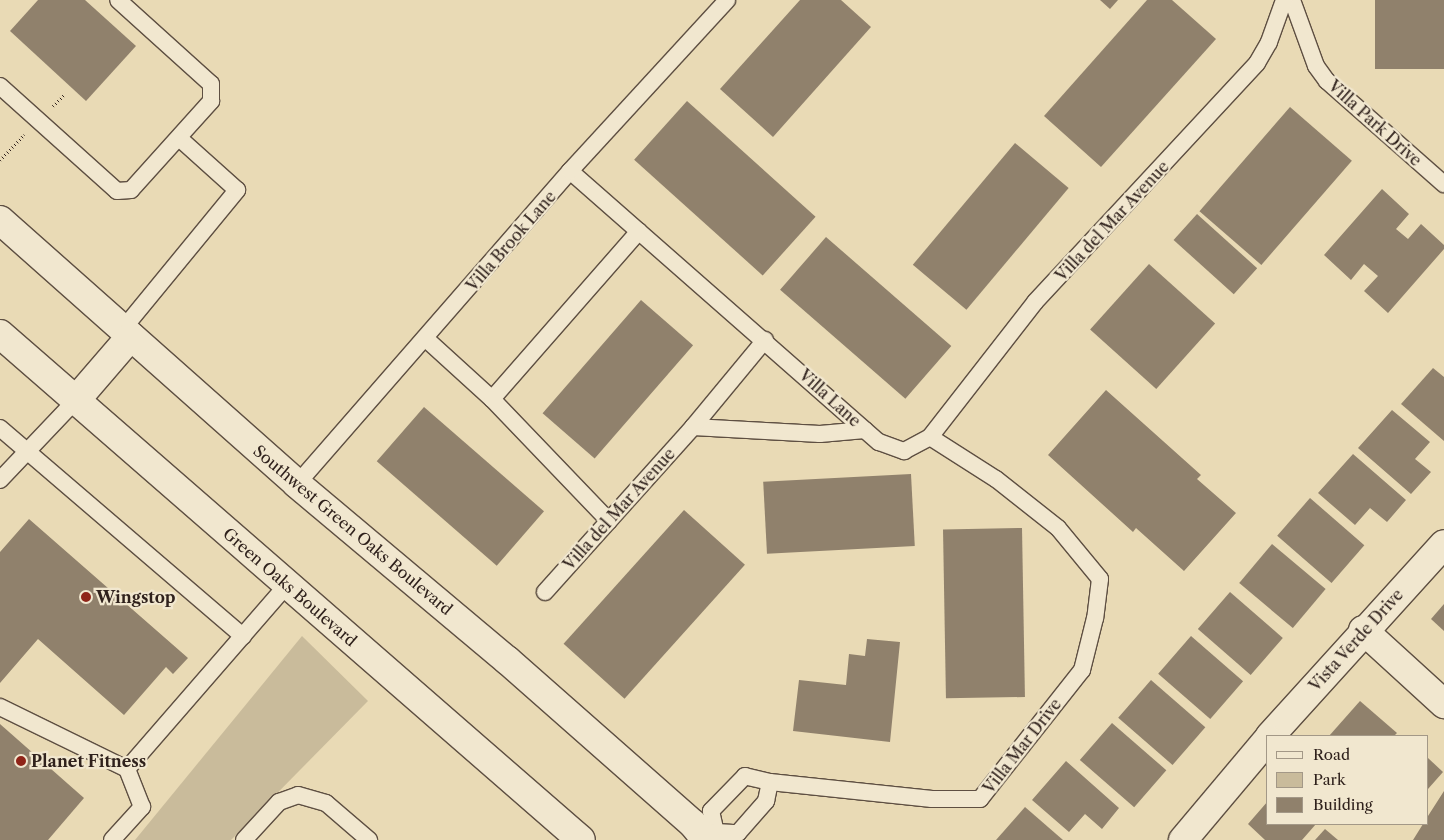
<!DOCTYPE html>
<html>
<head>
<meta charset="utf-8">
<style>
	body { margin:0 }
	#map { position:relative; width:1444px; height:840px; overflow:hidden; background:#e9dab5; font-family:"Libre Caslon Text",serif }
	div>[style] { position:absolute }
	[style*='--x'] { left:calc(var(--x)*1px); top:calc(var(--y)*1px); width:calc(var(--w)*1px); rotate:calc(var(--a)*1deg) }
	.green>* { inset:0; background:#c9bb9b }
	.building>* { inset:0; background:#90816c; transform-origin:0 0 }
	.path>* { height:3px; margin-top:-1.5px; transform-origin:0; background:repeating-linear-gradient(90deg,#2f211c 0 1px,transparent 0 3.5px) }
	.roads { filter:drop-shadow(1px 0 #5e4f42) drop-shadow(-1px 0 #5e4f42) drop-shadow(0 1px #5e4f42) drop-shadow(0 -1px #5e4f42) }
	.lane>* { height:16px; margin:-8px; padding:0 8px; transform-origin:8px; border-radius:8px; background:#f1e7cf }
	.street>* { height:28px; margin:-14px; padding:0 14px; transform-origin:14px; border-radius:14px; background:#f1e7cf }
	.secondary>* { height:28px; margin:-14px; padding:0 14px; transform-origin:14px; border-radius:14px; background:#f1e7cf }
	.dots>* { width:14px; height:14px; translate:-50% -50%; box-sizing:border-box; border:2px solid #f1e7cf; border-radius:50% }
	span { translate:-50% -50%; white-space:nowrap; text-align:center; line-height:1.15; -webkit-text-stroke:4.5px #f1e7cf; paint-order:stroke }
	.street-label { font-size:16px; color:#2f211c }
	.poi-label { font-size:16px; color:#2f211c; font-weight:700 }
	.left { translate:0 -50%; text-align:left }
	.legend { position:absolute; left:1266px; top:735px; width:162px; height:90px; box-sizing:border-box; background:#f1e7cf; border:1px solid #a39887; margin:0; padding:6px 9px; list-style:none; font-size:15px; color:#2f211c }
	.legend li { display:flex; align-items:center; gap:10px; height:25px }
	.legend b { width:25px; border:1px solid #a39887 }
</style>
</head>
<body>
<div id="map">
	<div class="green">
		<i style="clip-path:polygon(302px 636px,368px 701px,231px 840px,135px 840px)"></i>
	</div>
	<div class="building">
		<i style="clip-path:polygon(38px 0,85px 0,136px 46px,86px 101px,10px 31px)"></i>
		<i style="clip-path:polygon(800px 0,841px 0,871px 27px,773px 137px,720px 89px)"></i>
		<i style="clip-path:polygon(1100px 0,1118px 0,1110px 9px)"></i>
		<i style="clip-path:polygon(1147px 0,1172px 0,1216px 39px,1101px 167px,1044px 116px)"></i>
		<i style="left:1444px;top:0;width:69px;height:69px;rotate:90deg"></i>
		<i style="left:687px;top:101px;width:173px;height:79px;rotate:42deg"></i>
		<i style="left:1290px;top:107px;width:82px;height:138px;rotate:41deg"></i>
		<i style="left:1015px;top:143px;width:70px;height:159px;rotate:40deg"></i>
		<i style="clip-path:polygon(1382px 189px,1409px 214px,1396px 229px,1408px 239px,1421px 224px,1444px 245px,1444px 249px,1388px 313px,1364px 291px,1378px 276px,1364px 264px,1351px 280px,1324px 255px)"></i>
		<i style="left:1197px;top:214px;width:81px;height:35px;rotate:42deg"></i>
		<i style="left:826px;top:237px;width:166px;height:70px;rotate:41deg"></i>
		<i style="left:1149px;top:264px;width:89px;height:88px;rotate:42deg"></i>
		<i style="left:641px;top:300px;width:69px;height:150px;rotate:41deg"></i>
		<i style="clip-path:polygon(1433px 368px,1444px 377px,1444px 441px,1401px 404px)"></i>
		<i style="clip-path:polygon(1106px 390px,1201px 475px,1197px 479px,1236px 513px,1184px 571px,1136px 528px,1133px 532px,1048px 455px)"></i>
		<i style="left:424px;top:407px;width:159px;height:72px;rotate:41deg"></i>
		<i style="clip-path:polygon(1392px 410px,1430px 442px,1415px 459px,1431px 472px,1411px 494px,1358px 448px)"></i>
		<i style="clip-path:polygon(1353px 454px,1406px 500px,1387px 522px,1370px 508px,1355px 525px,1318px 493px)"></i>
		<i style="left:911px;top:474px;width:72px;height:148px;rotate:87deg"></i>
		<i style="left:1310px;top:498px;width:72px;height:50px;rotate:41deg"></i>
		<i style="left:684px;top:510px;width:82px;height:180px;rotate:42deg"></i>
		<i style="clip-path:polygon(29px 519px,188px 658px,173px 674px,166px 667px,124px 715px,38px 639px,0 683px,0 552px)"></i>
		<i style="left:1022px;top:528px;width:169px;height:79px;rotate:89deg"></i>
		<i style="left:1272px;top:544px;width:70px;height:51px;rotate:40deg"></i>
		<i style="left:1230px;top:592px;width:70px;height:49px;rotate:41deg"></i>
		<i style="clip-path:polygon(1444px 604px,1444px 631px,1431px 619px)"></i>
		<i style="left:1191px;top:636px;width:69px;height:50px;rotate:41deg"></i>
		<i style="clip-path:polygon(867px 639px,900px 642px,890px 742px,793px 731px,799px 680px,846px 685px,849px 654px,865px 656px)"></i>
		<i style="left:1151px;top:680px;width:72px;height:50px;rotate:41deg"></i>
		<i style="clip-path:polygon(1360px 701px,1397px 733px,1394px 736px,1329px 736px)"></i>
		<i style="left:1112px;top:723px;width:72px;height:49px;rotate:41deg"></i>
		<i style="clip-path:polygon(0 724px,84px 798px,48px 840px,0 840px)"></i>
		<i style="clip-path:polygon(1428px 758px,1443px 772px,1428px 789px)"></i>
		<i style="clip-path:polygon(1066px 761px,1119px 808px,1102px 829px,1085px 814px,1069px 832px,1032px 800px)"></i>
		<i style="clip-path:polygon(1444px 791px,1444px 840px,1413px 840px,1423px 824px,1428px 824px,1428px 816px)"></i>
		<i style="clip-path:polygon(1268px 801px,1268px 824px,1316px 824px,1302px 840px,1265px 840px,1248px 824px)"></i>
		<i style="clip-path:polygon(1025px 807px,1063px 840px,996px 840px)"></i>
		<i style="clip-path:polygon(1325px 829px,1338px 840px,1315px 840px)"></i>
	</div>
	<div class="path">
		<i style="--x:53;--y:106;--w:17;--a:-45"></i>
		<i style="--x:0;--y:160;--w:35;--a:-46"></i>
	</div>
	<div class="roads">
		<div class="lane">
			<i style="--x:1292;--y:0;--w:70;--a:70"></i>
			<i style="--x:1316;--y:66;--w:19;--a:54"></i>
			<i style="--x:1327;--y:81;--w:156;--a:41.4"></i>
			<i style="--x:0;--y:86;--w:157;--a:41.9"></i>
			<i style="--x:117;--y:191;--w:14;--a:-4"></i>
			<i style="--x:131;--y:190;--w:120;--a:-48"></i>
			<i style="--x:211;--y:101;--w:17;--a:-90"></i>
			<i style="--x:211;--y:84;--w:125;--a:-137.9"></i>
			<i style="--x:570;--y:171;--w:411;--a:41.3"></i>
			<i style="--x:879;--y:442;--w:27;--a:20"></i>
			<i style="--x:904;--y:451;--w:30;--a:-28"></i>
			<i style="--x:930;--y:437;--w:78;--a:32.5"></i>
			<i style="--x:996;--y:479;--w:79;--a:38.3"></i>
			<i style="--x:1058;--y:528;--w:66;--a:50.5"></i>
			<i style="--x:1100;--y:579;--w:39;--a:97"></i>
			<i style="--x:1095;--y:618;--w:54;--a:104"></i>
			<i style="--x:1082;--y:670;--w:164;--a:128.3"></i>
			<i style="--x:980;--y:799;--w:48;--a:180"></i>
			<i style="--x:932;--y:799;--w:163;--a:-174"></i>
			<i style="--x:770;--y:782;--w:26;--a:-167"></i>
			<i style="--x:745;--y:776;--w:49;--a:134.2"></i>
			<i style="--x:711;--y:811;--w:22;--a:77"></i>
			<i style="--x:716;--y:832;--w:10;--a:127"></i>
			<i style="--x:123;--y:329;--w:180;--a:-50.6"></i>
			<i style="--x:237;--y:190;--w:78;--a:-138.1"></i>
			<i style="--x:425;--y:338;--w:91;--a:42.3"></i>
			<i style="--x:492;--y:399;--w:223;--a:-48.8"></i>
			<i style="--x:492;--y:399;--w:169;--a:46.2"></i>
			<i style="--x:693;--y:427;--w:127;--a:3.2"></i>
			<i style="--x:820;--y:434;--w:45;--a:-5.1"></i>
			<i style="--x:0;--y:428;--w:320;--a:40.6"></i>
			<i style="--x:930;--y:437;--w:171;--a:-52.1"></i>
			<i style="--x:1035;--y:302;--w:326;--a:-47.1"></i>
			<i style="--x:1257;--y:63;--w:24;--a:-60"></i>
			<i style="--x:1269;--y:42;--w:45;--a:-70.3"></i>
			<i style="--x:0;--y:480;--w:110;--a:-46.5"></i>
			<i style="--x:297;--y:484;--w:415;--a:-48.9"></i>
			<i style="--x:570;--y:171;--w:232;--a:-47.4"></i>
			<i style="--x:545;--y:592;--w:222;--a:-48.1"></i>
			<i style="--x:693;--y:427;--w:113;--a:-50.4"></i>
			<i style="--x:0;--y:707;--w:141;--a:26"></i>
			<i style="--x:716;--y:832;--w:22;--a:3"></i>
			<i style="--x:738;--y:833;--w:43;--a:-48.8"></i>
			<i style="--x:766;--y:801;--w:19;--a:-78"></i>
			<i style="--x:112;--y:840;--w:45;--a:-47.7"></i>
			<i style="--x:142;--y:807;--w:41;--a:-111.5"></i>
			<i style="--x:127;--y:769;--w:244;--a:-49"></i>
			<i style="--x:244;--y:840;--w:52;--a:-47.4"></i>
			<i style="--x:279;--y:802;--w:20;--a:-20"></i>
			<i style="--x:298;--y:795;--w:29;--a:16"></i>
			<i style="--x:326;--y:803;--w:57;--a:40.7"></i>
		</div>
		<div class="street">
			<i style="--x:1363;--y:630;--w:110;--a:42.4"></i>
			<i style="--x:1270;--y:736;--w:259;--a:-47.8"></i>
			<i style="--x:1183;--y:840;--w:132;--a:-49.9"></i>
		</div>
		<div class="secondary">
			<i style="--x:0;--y:220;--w:397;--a:41.6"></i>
			<i style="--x:297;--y:484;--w:274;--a:40"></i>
			<i style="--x:507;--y:660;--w:248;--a:41.4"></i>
			<i style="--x:693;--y:824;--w:21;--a:51"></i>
			<i style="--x:0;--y:334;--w:770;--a:41.05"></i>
			<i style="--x:76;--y:400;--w:84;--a:-49.3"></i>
		</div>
	</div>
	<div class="dots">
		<i style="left:86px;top:597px;background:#8f2418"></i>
		<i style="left:21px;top:761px;background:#8f2418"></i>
	</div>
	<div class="street-label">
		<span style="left:1375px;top:123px;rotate:42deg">Villa Park Drive</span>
		<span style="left:1112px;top:221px;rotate:-47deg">Villa del Mar Avenue</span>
		<span style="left:511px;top:241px;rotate:-49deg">Villa Brook Lane</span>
		<span style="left:830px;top:398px;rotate:42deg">Villa Lane</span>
		<span style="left:619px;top:509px;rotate:-48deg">Villa del Mar Avenue</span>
		<span style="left:353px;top:530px;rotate:40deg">Southwest Green Oaks Boulevard</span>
		<span style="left:290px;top:587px;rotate:41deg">Green Oaks Boulevard</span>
		<span style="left:1356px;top:640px;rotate:-48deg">Vista Verde Drive</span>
		<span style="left:1022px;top:746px;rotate:-52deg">Villa Mar Drive</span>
	</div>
	<div class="poi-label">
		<span class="left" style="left:96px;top:597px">Wingstop</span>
		<span class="left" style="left:31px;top:761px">Planet Fitness</span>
	</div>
	<ul class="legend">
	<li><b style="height:6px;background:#f1e7cf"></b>Road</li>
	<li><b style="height:14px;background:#c9bb9b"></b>Park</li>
	<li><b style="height:14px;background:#90816c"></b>Building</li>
	</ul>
</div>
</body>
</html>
